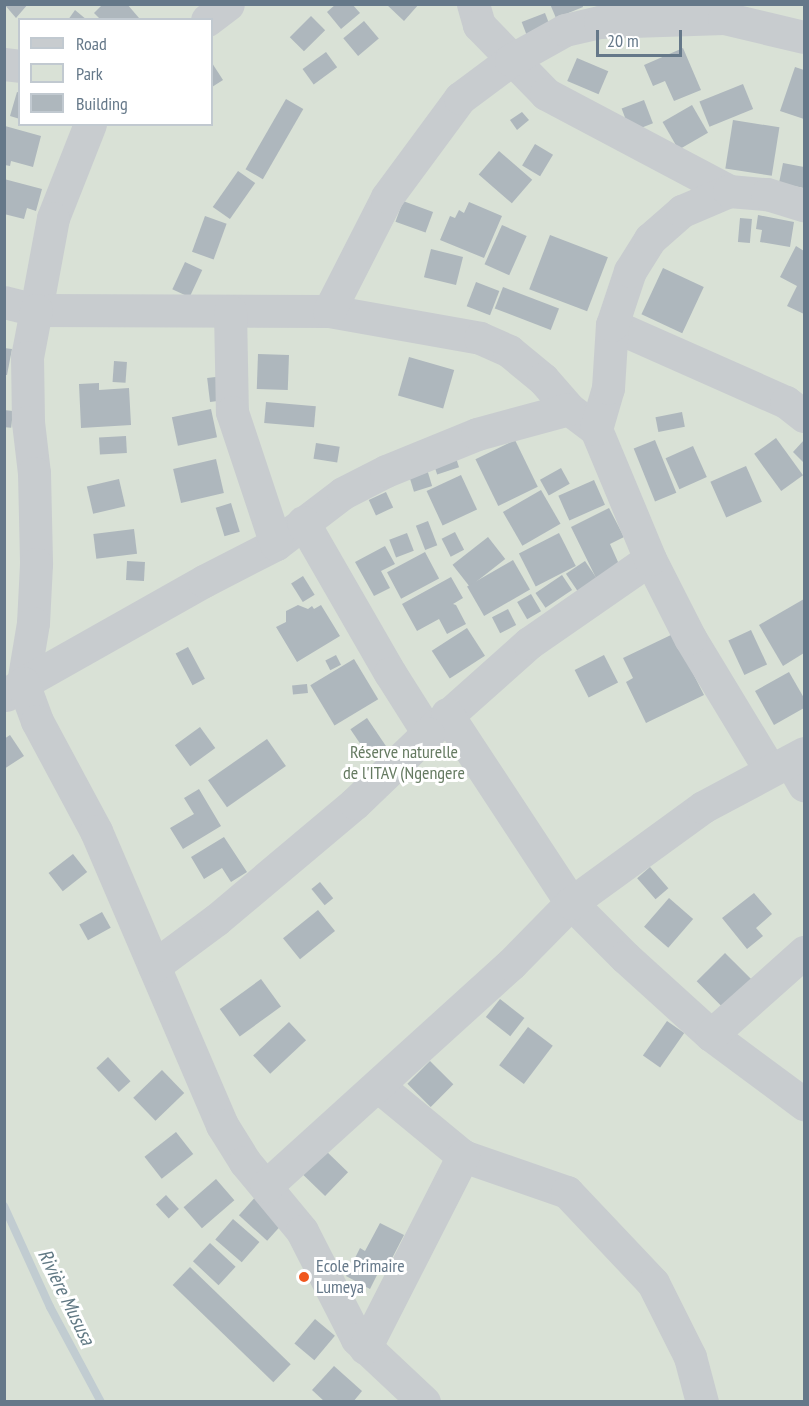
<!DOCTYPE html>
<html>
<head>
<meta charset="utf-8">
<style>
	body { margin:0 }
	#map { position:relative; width:809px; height:1406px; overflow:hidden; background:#f8f8f5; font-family:"PT Sans Narrow",sans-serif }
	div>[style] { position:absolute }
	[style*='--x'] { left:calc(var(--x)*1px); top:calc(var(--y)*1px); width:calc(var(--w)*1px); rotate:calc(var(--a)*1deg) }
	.green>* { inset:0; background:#d9e1d6 }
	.stream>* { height:8px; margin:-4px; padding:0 4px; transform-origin:4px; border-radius:4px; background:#c1ccd1 }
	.building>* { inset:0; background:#aeb7bd; transform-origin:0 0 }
	.minor>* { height:33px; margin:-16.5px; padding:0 16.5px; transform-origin:16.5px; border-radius:16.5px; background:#c8cccf }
	.dots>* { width:16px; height:16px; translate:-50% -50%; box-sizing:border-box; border:3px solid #fff; border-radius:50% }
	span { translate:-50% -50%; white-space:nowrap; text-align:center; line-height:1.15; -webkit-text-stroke:6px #fff; paint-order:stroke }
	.park-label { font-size:18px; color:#657a61 }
	.poi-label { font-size:18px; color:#657889 }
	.left { translate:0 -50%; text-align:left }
	.water-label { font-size:20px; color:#617984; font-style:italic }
	.frame { position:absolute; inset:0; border:6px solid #657889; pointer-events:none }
	.legend { position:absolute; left:18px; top:18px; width:195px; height:108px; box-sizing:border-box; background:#fff; border:2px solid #c1c9d0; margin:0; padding:8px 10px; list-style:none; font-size:18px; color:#657889 }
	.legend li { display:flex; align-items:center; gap:12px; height:30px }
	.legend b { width:30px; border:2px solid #c1c9d0 }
	.scale { position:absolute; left:596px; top:30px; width:86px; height:27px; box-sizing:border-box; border:3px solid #657889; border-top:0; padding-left:8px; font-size:18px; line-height:21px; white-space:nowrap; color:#657889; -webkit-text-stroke:4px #fff; paint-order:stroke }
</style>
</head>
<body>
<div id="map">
	<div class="green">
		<i style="clip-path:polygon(evenodd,5px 5px,804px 5px,804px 1401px,5px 1401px,5px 5px,20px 20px,212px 20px,212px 124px,20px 124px,20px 20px)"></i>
	</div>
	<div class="stream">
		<i style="--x:4;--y:1206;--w:111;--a:65.5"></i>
		<i style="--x:50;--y:1307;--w:108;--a:61.8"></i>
	</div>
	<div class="building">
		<i style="clip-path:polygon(4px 4px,28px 4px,16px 18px)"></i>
		<i style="clip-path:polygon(103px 4px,127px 4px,139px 18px,101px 20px,94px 13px)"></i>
		<i style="clip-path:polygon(336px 4px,352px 4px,360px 13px,341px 29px,327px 12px)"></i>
		<i style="clip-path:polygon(386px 4px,419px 4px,404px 21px)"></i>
		<i style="clip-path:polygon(550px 4px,582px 4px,583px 7px,556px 18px)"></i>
		<i style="clip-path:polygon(75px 10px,87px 20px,68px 20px)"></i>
		<i style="left:545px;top:13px;width:17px;height:25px;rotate:69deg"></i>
		<i style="left:311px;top:16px;width:20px;height:30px;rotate:45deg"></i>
		<i style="left:364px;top:21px;width:23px;height:27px;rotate:50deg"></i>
		<i style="clip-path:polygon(683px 48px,701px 90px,674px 101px,665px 81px,653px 86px,644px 65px)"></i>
		<i style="left:326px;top:52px;width:19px;height:29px;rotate:54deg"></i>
		<i style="left:577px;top:58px;width:34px;height:25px;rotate:23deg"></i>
		<i style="clip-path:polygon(212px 63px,223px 80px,212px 87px)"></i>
		<i style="clip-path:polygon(795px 67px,804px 70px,804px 119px,780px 111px)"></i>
		<i style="left:743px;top:84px;width:27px;height:47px;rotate:68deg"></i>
		<i style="clip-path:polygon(17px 92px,20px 93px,20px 119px,10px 116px)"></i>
		<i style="left:286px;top:99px;width:20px;height:81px;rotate:30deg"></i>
		<i style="left:644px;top:100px;width:25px;height:24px;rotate:69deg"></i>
		<i style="left:692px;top:105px;width:32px;height:34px;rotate:60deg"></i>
		<i style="clip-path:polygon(522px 112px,529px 120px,517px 130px,510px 120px)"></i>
		<i style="left:733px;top:120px;width:47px;height:49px;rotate:9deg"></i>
		<i style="clip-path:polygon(5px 126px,41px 136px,33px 167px,11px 161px,10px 166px,5px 165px)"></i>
		<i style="left:535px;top:144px;width:21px;height:25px;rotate:31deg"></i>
		<i style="left:499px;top:151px;width:44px;height:31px;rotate:41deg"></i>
		<i style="clip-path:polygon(783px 163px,804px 167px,804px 188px,779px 183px)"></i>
		<i style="left:238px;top:171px;width:21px;height:44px;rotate:35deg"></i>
		<i style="clip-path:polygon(4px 179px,42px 189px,36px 211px,27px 208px,24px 219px,4px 214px)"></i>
		<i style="left:403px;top:201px;width:32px;height:22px;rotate:20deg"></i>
		<i style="clip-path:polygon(469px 202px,502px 216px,484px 258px,440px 240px,450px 216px,455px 218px,459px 210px,464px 213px)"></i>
		<i style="clip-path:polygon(758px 215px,794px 222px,790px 247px,760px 242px,762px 230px,756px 229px)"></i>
		<i style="left:205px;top:216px;width:23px;height:38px;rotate:20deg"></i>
		<i style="left:740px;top:218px;width:12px;height:24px;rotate:5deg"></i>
		<i style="left:502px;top:225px;width:27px;height:43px;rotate:24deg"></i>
		<i style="left:550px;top:235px;width:62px;height:58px;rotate:21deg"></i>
		<i style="clip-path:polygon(796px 246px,804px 251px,804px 314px,787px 306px,797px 286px,780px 277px)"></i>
		<i style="left:431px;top:249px;width:33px;height:29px;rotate:14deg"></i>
		<i style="left:185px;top:262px;width:19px;height:30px;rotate:25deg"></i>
		<i style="left:663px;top:268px;width:45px;height:51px;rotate:25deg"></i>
		<i style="left:476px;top:282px;width:25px;height:26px;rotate:21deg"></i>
		<i style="left:503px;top:287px;width:60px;height:23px;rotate:21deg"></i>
		<i style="clip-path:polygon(4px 348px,12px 349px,7px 375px,4px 375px)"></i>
		<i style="left:258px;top:354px;width:31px;height:35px;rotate:2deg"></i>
		<i style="left:409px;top:357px;width:47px;height:40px;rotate:16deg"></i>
		<i style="left:114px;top:361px;width:13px;height:21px;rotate:4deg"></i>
		<i style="left:224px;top:376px;width:24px;height:17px;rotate:83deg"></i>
		<i style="clip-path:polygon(99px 383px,99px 390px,129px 388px,131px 425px,81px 428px,79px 384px)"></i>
		<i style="left:266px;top:402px;width:50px;height:21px;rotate:5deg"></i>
		<i style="left:211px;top:409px;width:29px;height:40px;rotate:78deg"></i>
		<i style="left:4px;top:410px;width:9px;height:17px;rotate:6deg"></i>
		<i style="left:682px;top:412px;width:15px;height:27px;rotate:79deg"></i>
		<i style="left:126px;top:436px;width:17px;height:27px;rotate:87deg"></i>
		<i style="left:776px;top:438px;width:46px;height:27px;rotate:54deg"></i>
		<i style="left:515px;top:440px;width:52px;height:44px;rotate:64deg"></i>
		<i style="left:655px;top:440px;width:57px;height:23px;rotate:68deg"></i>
		<i style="clip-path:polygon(804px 440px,804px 463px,793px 452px)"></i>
		<i style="left:316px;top:443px;width:24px;height:16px;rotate:9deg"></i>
		<i style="left:693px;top:446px;width:34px;height:30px;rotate:66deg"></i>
		<i style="left:455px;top:455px;width:13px;height:23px;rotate:72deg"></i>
		<i style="left:216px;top:459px;width:35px;height:44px;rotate:77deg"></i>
		<i style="left:426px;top:466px;width:21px;height:19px;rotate:73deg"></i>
		<i style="left:746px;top:466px;width:39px;height:39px;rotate:66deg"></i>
		<i style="left:561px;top:468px;width:18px;height:24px;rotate:61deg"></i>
		<i style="left:461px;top:475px;width:38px;height:38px;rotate:65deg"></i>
		<i style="left:119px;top:479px;width:28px;height:33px;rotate:77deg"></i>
		<i style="left:594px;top:480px;width:27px;height:39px;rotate:66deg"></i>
		<i style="left:541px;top:490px;width:39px;height:44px;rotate:60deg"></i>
		<i style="left:386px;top:492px;width:17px;height:19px;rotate:65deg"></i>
		<i style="left:231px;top:503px;width:30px;height:16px;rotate:73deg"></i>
		<i style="clip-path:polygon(609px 508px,624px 537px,610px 544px,622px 571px,598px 582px,571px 527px)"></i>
		<i style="left:428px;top:521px;width:26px;height:13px;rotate:69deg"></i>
		<i style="left:134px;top:529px;width:25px;height:41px;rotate:83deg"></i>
		<i style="left:455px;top:532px;width:20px;height:15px;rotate:63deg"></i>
		<i style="left:407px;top:533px;width:19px;height:19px;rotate:69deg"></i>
		<i style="left:559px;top:533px;width:37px;height:45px;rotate:63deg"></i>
		<i style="left:488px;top:537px;width:28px;height:45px;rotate:52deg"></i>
		<i style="clip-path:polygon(385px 546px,395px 564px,381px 571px,390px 588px,374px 596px,355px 562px)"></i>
		<i style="left:425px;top:552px;width:30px;height:43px;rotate:62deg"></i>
		<i style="left:513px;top:560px;width:34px;height:53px;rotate:60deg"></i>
		<i style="left:127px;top:561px;width:18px;height:19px;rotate:3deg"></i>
		<i style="left:585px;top:561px;width:22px;height:23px;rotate:56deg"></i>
		<i style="left:562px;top:575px;width:18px;height:32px;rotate:56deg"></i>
		<i style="left:303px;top:576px;width:22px;height:14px;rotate:58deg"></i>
		<i style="clip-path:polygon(451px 577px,463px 598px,453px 604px,456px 605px,466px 624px,447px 634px,439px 619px,417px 631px,402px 604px)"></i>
		<i style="left:531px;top:594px;width:20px;height:16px;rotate:60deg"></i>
		<i style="clip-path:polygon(804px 599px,804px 653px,783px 666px,759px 625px)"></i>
		<i style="clip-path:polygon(298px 605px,308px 609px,312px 606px,314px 609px,321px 605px,340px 636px,297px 662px,276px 627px,286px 622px,286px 611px)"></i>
		<i style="left:508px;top:609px;width:18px;height:18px;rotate:63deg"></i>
		<i style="left:467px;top:628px;width:33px;height:42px;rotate:57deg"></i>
		<i style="left:751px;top:630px;width:38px;height:25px;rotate:65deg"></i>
		<i style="clip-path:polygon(673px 634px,704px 695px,646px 723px,626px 682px,633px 678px,623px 658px)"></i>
		<i style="left:188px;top:647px;width:36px;height:14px;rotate:62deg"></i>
		<i style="left:336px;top:655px;width:11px;height:12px;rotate:63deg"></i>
		<i style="left:604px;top:655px;width:31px;height:33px;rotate:63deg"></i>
		<i style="left:354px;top:659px;width:47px;height:51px;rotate:59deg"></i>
		<i style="clip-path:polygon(789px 672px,804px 698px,804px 708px,774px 725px,755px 691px)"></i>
		<i style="left:307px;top:684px;width:9px;height:15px;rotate:84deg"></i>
		<i style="left:367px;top:718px;width:36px;height:20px;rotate:56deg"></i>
		<i style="left:200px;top:727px;width:26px;height:31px;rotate:54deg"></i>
		<i style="clip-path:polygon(10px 735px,24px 756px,4px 769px,4px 739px)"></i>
		<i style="left:267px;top:739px;width:33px;height:72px;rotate:55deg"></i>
		<i style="clip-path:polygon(199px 789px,221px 826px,183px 849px,170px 828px,194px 814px,184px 798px)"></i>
		<i style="clip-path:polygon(224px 837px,247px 872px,231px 882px,222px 868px,204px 879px,191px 857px)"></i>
		<i style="left:73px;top:854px;width:23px;height:31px;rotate:52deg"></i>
		<i style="left:650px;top:867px;width:28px;height:17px;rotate:49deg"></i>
		<i style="left:320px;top:882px;width:21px;height:11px;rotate:51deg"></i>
		<i style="clip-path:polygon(754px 893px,772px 914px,756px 928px,763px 936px,747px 949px,722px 918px)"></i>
		<i style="left:669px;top:898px;width:32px;height:38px;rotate:41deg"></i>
		<i style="left:318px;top:910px;width:27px;height:45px;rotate:51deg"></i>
		<i style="left:102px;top:912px;width:18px;height:26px;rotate:61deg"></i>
		<i style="left:725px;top:953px;width:44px;height:40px;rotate:45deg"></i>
		<i style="left:261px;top:979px;width:34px;height:51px;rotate:54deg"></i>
		<i style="left:500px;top:999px;width:31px;height:23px;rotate:38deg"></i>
		<i style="left:667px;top:1021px;width:21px;height:42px;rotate:35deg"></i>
		<i style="left:289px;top:1022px;width:25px;height:49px;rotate:47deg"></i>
		<i style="left:528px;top:1027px;width:31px;height:48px;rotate:37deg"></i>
		<i style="left:108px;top:1057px;width:33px;height:16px;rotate:47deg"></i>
		<i style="left:430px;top:1061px;width:33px;height:32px;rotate:45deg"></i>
		<i style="left:162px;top:1070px;width:32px;height:40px;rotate:46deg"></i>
		<i style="left:176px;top:1132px;width:28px;height:40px;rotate:52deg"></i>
		<i style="left:325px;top:1150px;width:32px;height:33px;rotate:44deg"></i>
		<i style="left:216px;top:1179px;width:28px;height:43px;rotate:49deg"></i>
		<i style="left:259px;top:1193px;width:38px;height:30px;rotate:42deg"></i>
		<i style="left:166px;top:1195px;width:19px;height:14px;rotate:47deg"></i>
		<i style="left:233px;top:1219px;width:35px;height:27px;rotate:41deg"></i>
		<i style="clip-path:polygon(380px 1223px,404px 1235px,387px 1268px,382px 1265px,370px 1289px,346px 1276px,360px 1248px,365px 1251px)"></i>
		<i style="left:210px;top:1243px;width:35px;height:25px;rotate:43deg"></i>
		<i style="left:190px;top:1267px;width:140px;height:25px;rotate:44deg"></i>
		<i style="left:315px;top:1319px;width:26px;height:32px;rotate:40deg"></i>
		<i style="clip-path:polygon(334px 1366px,362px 1391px,353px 1402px,325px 1402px,312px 1390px)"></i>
	</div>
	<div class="minor">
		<i style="--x:473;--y:4;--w:22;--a:74"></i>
		<i style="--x:479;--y:25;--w:96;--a:45.8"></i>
		<i style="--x:546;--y:94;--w:207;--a:27.9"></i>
		<i style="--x:207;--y:20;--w:26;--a:-37"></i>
		<i style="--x:4;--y:64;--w:16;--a:7"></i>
		<i style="--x:90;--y:124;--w:101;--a:111.5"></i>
		<i style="--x:53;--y:218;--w:94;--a:100.5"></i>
		<i style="--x:36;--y:310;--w:293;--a:0.2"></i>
		<i style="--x:329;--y:311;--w:153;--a:10.1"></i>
		<i style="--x:480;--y:338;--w:32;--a:24"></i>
		<i style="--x:509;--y:351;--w:44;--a:39.5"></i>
		<i style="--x:543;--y:379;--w:40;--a:49"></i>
		<i style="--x:569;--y:409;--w:34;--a:37"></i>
		<i style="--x:4;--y:302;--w:33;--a:14"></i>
		<i style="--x:36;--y:310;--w:48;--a:100.8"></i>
		<i style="--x:27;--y:357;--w:65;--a:89.1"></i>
		<i style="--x:28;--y:422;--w:51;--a:83.3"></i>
		<i style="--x:34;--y:473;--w:91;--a:88.7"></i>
		<i style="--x:36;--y:564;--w:59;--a:92.9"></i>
		<i style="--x:33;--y:623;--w:61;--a:99.5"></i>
		<i style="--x:23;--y:683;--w:208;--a:-29.4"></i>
		<i style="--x:204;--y:581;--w:81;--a:-27.2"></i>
		<i style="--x:276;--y:544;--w:84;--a:-37.3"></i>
		<i style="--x:343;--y:493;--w:48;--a:-27.1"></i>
		<i style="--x:386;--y:471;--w:98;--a:-22.1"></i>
		<i style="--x:477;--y:434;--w:95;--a:-15.2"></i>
		<i style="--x:230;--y:311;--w:101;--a:88.9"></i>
		<i style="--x:232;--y:412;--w:139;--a:71.6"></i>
		<i style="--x:329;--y:311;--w:128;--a:-63"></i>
		<i style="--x:387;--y:197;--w:123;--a:-53.6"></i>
		<i style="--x:460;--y:98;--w:64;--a:-36.7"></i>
		<i style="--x:511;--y:60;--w:62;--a:-29.1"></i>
		<i style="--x:565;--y:30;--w:36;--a:-13"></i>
		<i style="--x:600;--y:22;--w:124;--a:-1.8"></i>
		<i style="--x:724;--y:18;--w:82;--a:13.4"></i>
		<i style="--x:612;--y:325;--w:190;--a:23.9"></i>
		<i style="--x:786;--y:402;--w:23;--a:38"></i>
		<i style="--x:303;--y:522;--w:174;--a:60.1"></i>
		<i style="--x:390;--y:673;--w:71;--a:57.7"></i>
		<i style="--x:428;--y:733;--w:135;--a:-41.7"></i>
		<i style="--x:529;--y:643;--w:147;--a:-34.8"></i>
		<i style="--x:6;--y:695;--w:21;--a:-35"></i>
		<i style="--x:23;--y:683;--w:40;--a:69.8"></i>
		<i style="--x:37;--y:721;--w:125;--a:61.8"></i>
		<i style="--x:96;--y:831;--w:320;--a:66.8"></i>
		<i style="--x:222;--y:1125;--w:44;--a:58.1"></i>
		<i style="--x:245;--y:1162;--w:89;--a:50.4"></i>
		<i style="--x:302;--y:1231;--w:121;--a:63"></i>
		<i style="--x:357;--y:1339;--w:92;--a:43.2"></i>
		<i style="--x:447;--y:714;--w:226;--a:56.7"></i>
		<i style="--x:571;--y:903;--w:76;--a:45"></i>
		<i style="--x:625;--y:957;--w:116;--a:42.2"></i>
		<i style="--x:711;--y:1035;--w:116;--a:36.6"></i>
		<i style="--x:790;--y:761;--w:28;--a:60"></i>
		<i style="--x:770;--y:770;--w:154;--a:-121.2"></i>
		<i style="--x:690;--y:638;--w:89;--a:-116.9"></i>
		<i style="--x:650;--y:559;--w:141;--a:-112.6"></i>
		<i style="--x:596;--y:429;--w:43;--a:-73.7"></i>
		<i style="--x:608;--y:388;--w:63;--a:-86.4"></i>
		<i style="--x:612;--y:325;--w:57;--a:-71.6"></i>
		<i style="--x:630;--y:271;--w:38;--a:-58"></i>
		<i style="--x:650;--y:239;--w:43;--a:-41.2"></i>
		<i style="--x:682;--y:211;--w:51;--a:-23.1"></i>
		<i style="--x:729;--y:191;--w:38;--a:5"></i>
		<i style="--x:767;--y:194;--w:39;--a:17"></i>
		<i style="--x:154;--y:966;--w:77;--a:-36.6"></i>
		<i style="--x:216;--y:920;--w:182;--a:-40.1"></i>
		<i style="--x:355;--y:803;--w:101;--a:-43.8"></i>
		<i style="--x:711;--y:1035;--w:125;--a:-41.7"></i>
		<i style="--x:378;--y:1086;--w:110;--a:39.5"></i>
		<i style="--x:463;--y:1156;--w:110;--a:19.1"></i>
		<i style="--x:567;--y:1192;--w:125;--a:46.6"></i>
		<i style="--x:653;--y:1283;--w:83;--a:63.4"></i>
		<i style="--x:690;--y:1357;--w:47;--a:75.1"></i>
		<i style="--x:266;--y:1186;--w:331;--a:-42.2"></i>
		<i style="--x:511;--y:964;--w:86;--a:-45.5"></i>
		<i style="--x:571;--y:903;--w:163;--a:-36"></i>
		<i style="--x:703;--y:807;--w:115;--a:-28.1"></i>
		<i style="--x:365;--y:1348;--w:216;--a:-63"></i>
	</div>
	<div class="dots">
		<i style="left:304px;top:1277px;background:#f0571e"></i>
	</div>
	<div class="park-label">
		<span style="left:404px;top:763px">Réserve naturelle<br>de l'ITAV (Ngengere</span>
	</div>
	<div class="poi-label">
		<span class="left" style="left:316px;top:1277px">Ecole Primaire<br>Lumeya</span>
	</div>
	<div class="water-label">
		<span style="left:66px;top:1297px;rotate:64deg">Rivière Mususa</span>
	</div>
	<div class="frame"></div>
	<ul class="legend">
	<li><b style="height:8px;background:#c8cccf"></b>Road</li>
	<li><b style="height:16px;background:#d9e1d6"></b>Park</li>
	<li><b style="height:16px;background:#aeb7bd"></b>Building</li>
	</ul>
	<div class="scale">20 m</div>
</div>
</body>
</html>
